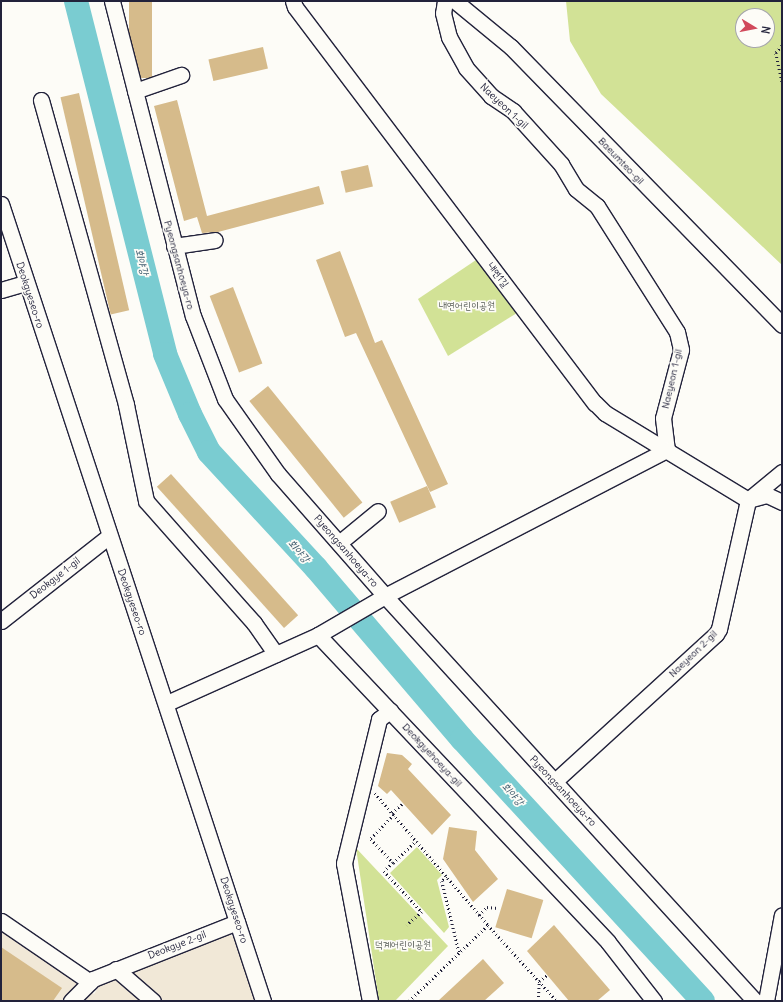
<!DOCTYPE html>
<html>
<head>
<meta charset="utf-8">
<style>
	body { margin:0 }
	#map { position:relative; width:783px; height:1002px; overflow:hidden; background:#fdfcf7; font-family:Delius,"Poor Story",sans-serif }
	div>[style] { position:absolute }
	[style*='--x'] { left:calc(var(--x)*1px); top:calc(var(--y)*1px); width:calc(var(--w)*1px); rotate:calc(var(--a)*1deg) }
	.built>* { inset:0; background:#f1e8d7 }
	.green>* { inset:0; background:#d2e296 }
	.river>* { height:24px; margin:-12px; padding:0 12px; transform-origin:12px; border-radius:12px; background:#7accd1 }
	.building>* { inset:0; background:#d6bb8b; transform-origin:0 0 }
	.path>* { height:2.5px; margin-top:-1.25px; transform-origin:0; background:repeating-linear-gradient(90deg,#22223b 0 1px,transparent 0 4px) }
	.roads { filter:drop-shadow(1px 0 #22223b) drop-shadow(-1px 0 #22223b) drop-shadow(0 1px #22223b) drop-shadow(0 -1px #22223b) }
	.minor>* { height:15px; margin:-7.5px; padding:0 7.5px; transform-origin:7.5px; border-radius:7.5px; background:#fdfcf7 }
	span { translate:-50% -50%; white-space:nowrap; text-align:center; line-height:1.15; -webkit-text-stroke:3.5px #fdfcf7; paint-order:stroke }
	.street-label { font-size:10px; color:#22223b }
	.park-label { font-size:10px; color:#575c56 }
	.water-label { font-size:11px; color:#415e70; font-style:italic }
	.frame { position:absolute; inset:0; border:2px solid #22223b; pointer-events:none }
	.north { position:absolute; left:735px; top:8px; width:40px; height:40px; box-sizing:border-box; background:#fdfcf7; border:1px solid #a5a5ac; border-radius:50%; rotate:100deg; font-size:11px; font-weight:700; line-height:16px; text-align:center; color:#22223b }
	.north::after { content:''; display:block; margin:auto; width:14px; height:18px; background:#d1495b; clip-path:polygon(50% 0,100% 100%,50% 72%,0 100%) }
</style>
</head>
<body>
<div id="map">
	<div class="built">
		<i style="clip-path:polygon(1px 928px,94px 994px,101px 983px,226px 933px,234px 937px,255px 1001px,1px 1001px)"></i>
	</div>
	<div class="green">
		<i style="clip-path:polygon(evenodd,566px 1px,782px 1px,782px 265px,601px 94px,570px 41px,566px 1px,743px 16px,767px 16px,767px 40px,743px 40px,743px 16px)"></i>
		<i style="clip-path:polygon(476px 260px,517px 313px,448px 356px,418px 299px)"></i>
		<i style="clip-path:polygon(417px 847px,442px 875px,437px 880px,449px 927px,444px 933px,390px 873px)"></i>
		<i style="clip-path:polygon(356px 848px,448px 946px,395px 1001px,379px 1001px)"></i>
	</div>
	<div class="river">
		<i style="--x:76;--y:1;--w:364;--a:75.8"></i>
		<i style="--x:165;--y:354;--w:65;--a:67.4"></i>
		<i style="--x:190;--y:414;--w:42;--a:63.4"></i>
		<i style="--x:209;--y:452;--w:158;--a:47.3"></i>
		<i style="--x:316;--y:568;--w:225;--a:49.5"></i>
		<i style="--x:462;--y:739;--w:356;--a:47.4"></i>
	</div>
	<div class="building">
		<i style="left:129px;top:1px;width:23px;height:77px"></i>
		<i style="left:263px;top:47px;width:22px;height:56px;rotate:77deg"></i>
		<i style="left:79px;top:93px;width:223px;height:19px;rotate:77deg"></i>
		<i style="clip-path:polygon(177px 100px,207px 216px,319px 186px,324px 204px,218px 232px,202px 233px,197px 217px,184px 221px,154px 106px)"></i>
		<i style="left:368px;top:165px;width:22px;height:28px;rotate:77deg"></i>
		<i style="clip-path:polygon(340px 251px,375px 343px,382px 340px,448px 484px,430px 492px,356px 333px,345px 337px,316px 260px)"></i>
		<i style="left:233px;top:287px;width:82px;height:25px;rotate:69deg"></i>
		<i style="left:268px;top:386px;width:150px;height:24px;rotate:51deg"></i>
		<i style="left:171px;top:474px;width:190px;height:19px;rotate:48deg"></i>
		<i style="left:427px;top:486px;width:23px;height:40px;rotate:67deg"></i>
		<i style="clip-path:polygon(387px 753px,402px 755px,412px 764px,408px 769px,451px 815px,432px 835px,391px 790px,387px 794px,378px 786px)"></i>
		<i style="clip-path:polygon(449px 827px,477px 831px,475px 850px,498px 879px,473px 902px,443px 859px)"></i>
		<i style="left:507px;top:889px;width:38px;height:40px;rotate:17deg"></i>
		<i style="clip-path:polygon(554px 925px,610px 990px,597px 1001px,569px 1001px,527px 951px)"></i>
		<i style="clip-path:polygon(1px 947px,62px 988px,53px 1001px,1px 1001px)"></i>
		<i style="clip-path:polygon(483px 959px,504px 983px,484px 1001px,438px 1001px)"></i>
	</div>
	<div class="path">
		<i style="--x:782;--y:46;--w:9;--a:131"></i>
		<i style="--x:776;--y:53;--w:29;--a:78"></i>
		<i style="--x:375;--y:793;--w:174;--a:49.4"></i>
		<i style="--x:488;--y:925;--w:103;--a:47.8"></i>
		<i style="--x:392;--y:813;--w:15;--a:-42"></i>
		<i style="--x:394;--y:815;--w:33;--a:134"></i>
		<i style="--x:371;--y:839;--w:33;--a:47"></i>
		<i style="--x:393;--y:863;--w:32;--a:-44"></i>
		<i style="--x:393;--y:863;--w:12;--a:138"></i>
		<i style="--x:384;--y:871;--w:56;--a:47.2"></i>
		<i style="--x:422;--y:912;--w:20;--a:139"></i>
		<i style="--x:447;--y:877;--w:6;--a:141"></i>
		<i style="--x:442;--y:881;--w:73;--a:76.5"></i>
		<i style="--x:479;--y:915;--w:11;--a:-45"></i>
		<i style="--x:487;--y:907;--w:11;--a:5"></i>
		<i style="--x:409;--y:1001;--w:110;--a:-43.9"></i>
		<i style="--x:538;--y:1001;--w:20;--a:-87"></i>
		<i style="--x:539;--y:981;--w:10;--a:-37"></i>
	</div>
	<div class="roads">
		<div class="minor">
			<i style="--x:112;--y:1;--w:325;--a:75.6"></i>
			<i style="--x:193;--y:316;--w:89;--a:68.9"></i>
			<i style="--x:225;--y:399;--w:92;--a:54.8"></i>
			<i style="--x:278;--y:474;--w:162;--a:48.7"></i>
			<i style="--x:385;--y:596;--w:549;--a:47.59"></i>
			<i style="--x:293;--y:1;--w:6;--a:72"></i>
			<i style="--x:295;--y:7;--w:497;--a:52.9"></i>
			<i style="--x:595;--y:403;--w:14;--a:45"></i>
			<i style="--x:605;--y:413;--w:167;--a:31.3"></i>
			<i style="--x:748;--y:500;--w:20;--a:-15"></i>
			<i style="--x:767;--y:495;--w:17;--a:25"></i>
			<i style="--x:445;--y:1;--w:12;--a:99"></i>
			<i style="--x:443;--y:13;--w:25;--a:76"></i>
			<i style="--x:449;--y:37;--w:35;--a:61"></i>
			<i style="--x:466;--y:68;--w:38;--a:48"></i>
			<i style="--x:491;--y:96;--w:27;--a:34"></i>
			<i style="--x:513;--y:111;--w:72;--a:47.8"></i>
			<i style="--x:561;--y:164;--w:29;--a:59"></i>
			<i style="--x:576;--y:189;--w:27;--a:39"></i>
			<i style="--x:597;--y:206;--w:149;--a:57.6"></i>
			<i style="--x:677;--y:332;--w:18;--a:77"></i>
			<i style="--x:681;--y:350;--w:70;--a:104.8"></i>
			<i style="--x:663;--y:418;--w:32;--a:83"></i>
			<i style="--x:455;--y:1;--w:72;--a:39.4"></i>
			<i style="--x:511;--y:47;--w:388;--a:45.7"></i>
			<i style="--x:135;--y:91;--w:49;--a:-19.2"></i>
			<i style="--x:41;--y:100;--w:317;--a:74.4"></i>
			<i style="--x:126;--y:405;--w:98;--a:78.2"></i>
			<i style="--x:146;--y:501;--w:163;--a:48.5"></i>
			<i style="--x:254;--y:623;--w:38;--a:55"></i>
			<i style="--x:1;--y:204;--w:839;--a:71.8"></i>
			<i style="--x:174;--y:246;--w:41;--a:-8.3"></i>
			<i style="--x:1;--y:290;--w:26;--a:-16"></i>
			<i style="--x:339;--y:543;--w:50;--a:-39.4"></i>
			<i style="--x:1;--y:621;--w:137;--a:-38.2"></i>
			<i style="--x:318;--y:635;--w:422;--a:46.6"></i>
			<i style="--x:608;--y:942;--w:75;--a:52.1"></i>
			<i style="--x:167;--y:703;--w:166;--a:-24.2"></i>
			<i style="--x:318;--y:635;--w:78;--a:-30.2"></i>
			<i style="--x:385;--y:596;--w:318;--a:-27.4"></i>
			<i style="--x:555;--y:781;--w:218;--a:-42.4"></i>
			<i style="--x:716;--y:634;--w:6;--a:-59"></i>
			<i style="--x:719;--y:629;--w:132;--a:-77.3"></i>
			<i style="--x:748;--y:500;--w:44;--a:-39.5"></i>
			<i style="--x:1;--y:921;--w:108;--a:34.4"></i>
			<i style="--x:116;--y:969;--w:49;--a:40.9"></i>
			<i style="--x:71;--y:1001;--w:31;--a:-45"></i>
			<i style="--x:93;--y:979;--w:155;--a:-21.6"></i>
			<i style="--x:370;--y:1001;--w:140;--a:-100.7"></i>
			<i style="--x:344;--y:863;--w:148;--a:-76.3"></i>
			<i style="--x:379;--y:719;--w:14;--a:-36"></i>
			<i style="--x:766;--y:1001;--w:87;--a:-79.5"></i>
		</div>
	</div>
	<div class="street-label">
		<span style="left:504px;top:106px;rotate:43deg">Naeyeon 1-gil</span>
		<span style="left:621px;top:161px;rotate:46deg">Baeumteo-gil</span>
		<span style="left:179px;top:265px;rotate:75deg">Pyeongsanhoeya-ro</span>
		<span style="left:498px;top:275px;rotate:53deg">내연1길</span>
		<span style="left:30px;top:295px;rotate:72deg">Deokgyeseo-ro</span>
		<span style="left:672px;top:379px;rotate:-77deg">Naeyeon 1-gil</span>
		<span style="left:346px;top:551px;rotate:49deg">Pyeongsanhoeya-ro</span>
		<span style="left:55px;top:578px;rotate:-38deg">Deokgye 1-gil</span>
		<span style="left:132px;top:602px;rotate:71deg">Deokgyeseo-ro</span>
		<span style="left:693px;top:654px;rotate:-44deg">Naeyeon 2-gil</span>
		<span style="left:432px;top:755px;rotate:47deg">Deokgyehoeya-gil</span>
		<span style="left:563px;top:791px;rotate:47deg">Pyeongsanhoeya-ro</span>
		<span style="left:234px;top:910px;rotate:72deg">Deokgyeseo-ro</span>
		<span style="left:177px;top:945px;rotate:-21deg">Deokgye 2-gil</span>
	</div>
	<div class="park-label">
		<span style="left:467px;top:306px">내연어린이공원</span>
		<span style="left:403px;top:945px">덕계어린이공원</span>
	</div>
	<div class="water-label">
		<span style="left:142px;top:262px;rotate:76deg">회야강</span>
		<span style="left:299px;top:551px;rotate:48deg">회야강</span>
		<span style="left:513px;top:794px;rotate:47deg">회야강</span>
	</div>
	<div class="frame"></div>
	<div class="north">N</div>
</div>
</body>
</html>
